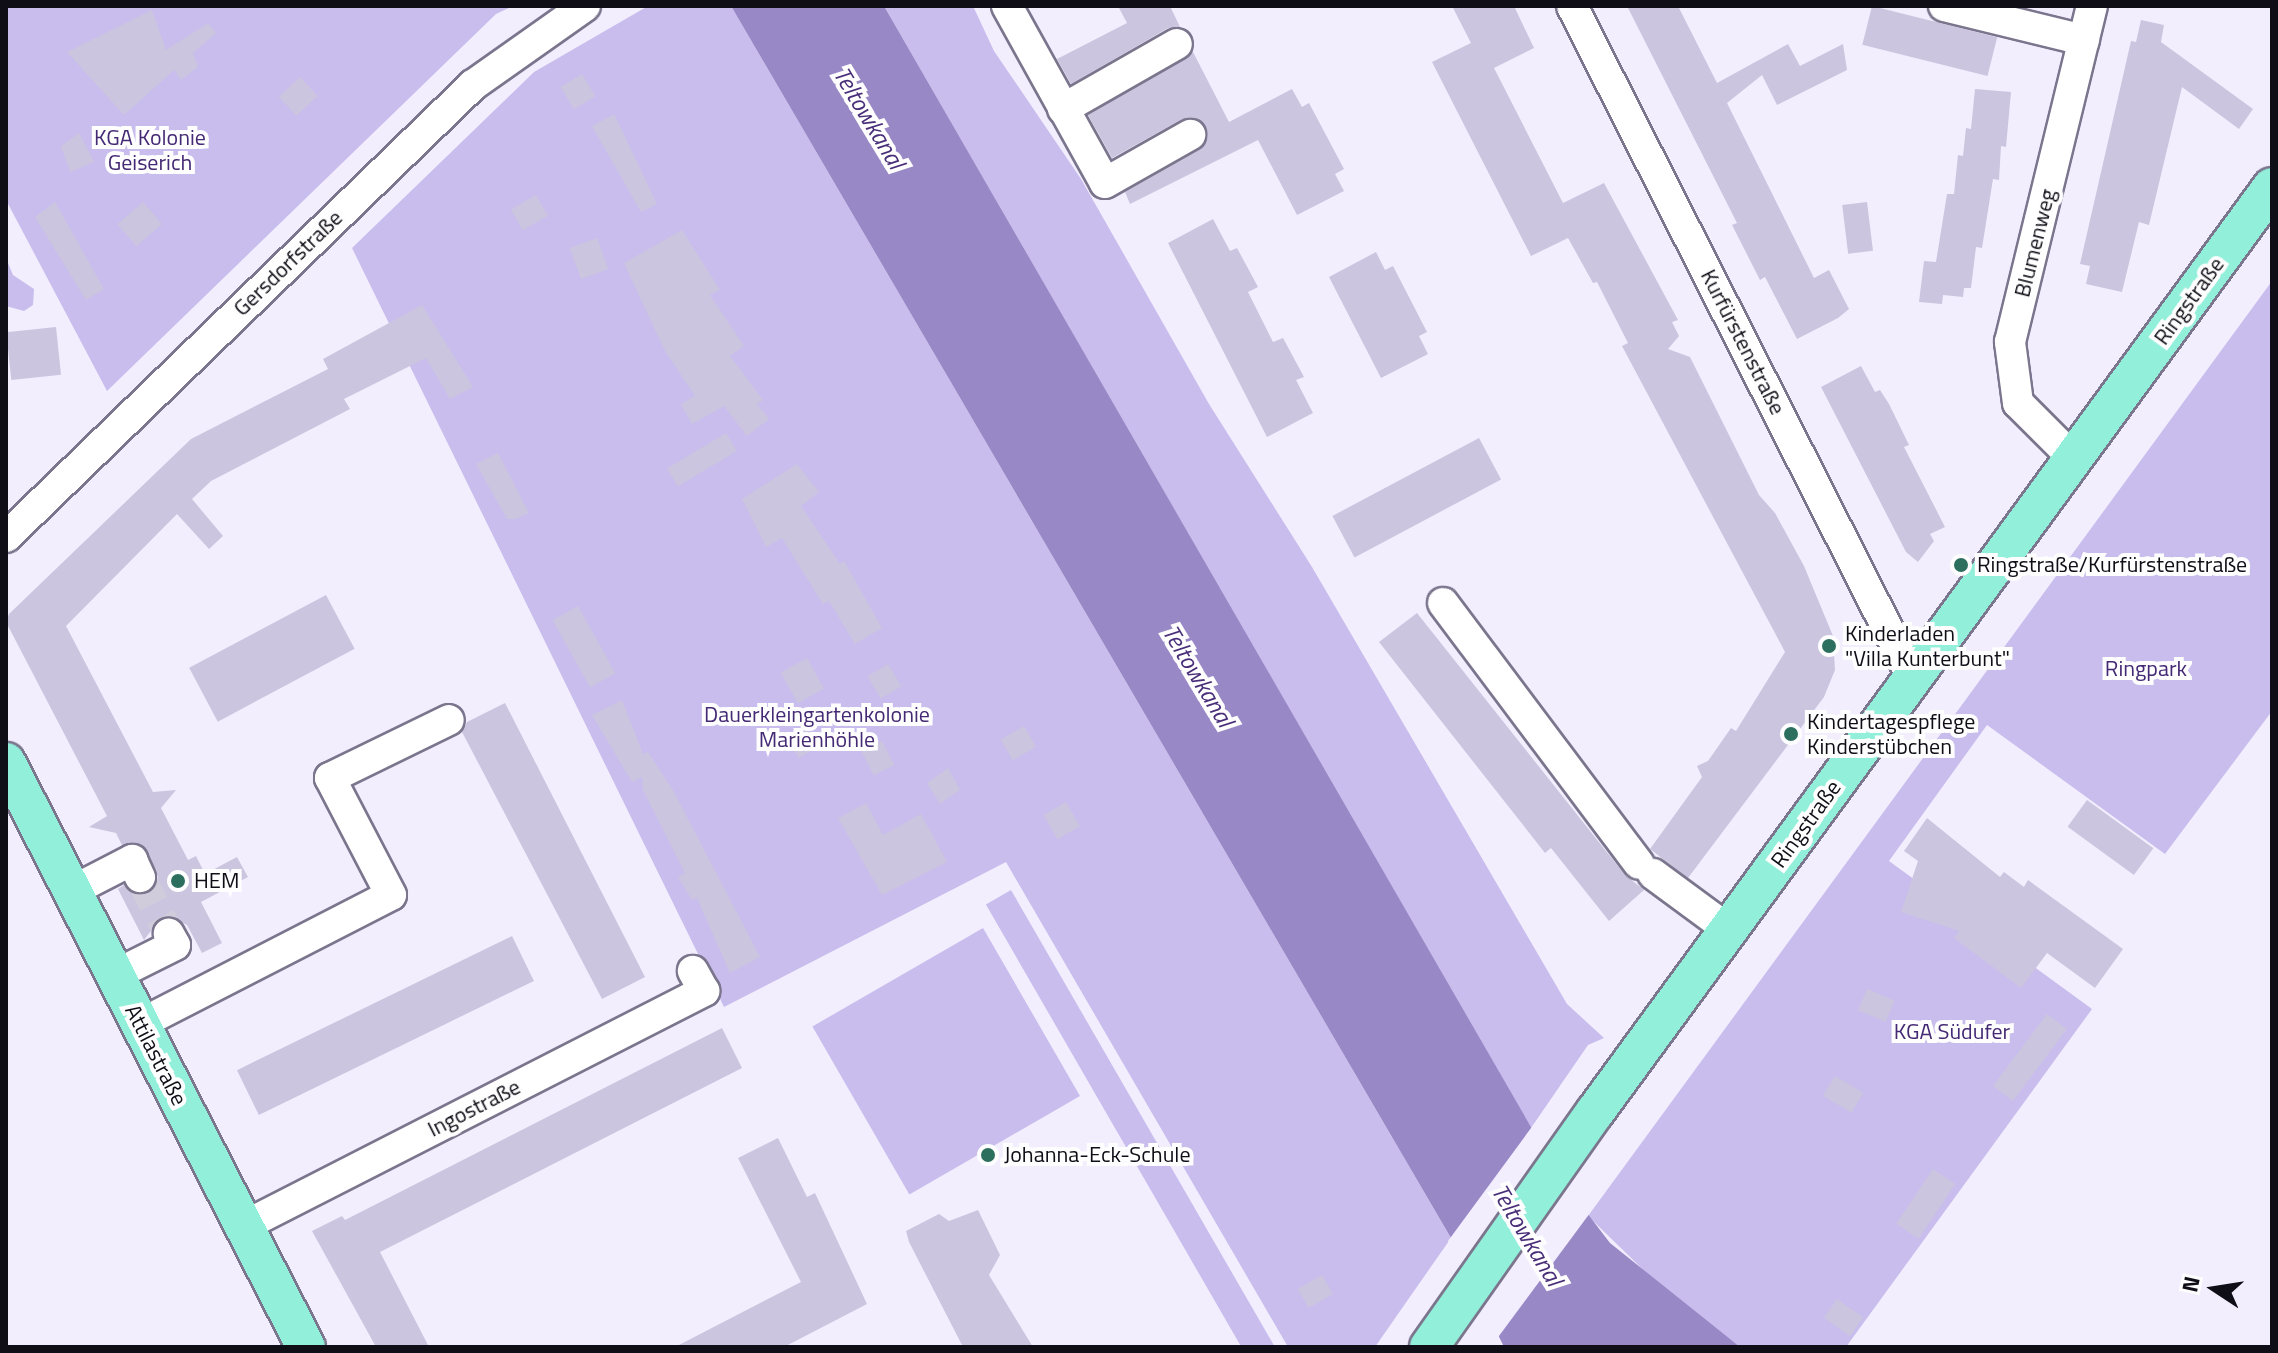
<!DOCTYPE html>
<html>
<head>
<meta charset="utf-8">
<style>
	body { margin:0 }
	#map { position:relative; width:2278px; height:1353px; overflow:hidden; background:#f2eefe; font-family:"Titillium Web",sans-serif }
	div>[style] { position:absolute }
	[style*='--x'] { left:calc(var(--x)*1px); top:calc(var(--y)*1px); width:calc(var(--w)*1px); rotate:calc(var(--a)*1deg) }
	.green>* { inset:0; background:#c9bded; transform-origin:0 0 }
	.water>* { inset:0; background:#9988c6 }
	.pier>* { inset:0; background:#f2eefe }
	.building>* { inset:0; background:#cbc5df; transform-origin:0 0 }
	.minor-tunnel>* { height:30px; margin-top:-15px; transform-origin:0; background:repeating-linear-gradient(90deg,#d0ccdb 0 30px,transparent 0 45px) }
	.roads { filter:drop-shadow(2px 0 #7b758d) drop-shadow(-2px 0 #7b758d) drop-shadow(0 2px #7b758d) drop-shadow(0 -2px #7b758d) }
	.minor>* { height:30px; margin:-15px; padding:0 15px; transform-origin:15px; border-radius:15px; background:#fff }
	.major>* { height:38px; margin:-19px; padding:0 19px; transform-origin:19px; border-radius:19px; background:#92efda }
	.dots>* { width:22px; height:22px; translate:-50% -50%; box-sizing:border-box; border:4px solid #fefefe; border-radius:50% }
	span { translate:-50% -50%; white-space:nowrap; text-align:center; line-height:1.15; -webkit-text-stroke:8px #fefefe; paint-order:stroke }
	.park-label { font-size:22px; color:#442974 }
	.street-label { font-size:22px; color:#0f0d16 }
	.poi-label { font-size:22px; color:#0f0d16 }
	.left { translate:0 -50%; text-align:left }
	.water-label { font-size:24px; color:#482e78; font-style:italic }
	.frame { position:absolute; inset:0; border:8px solid #0f0d16; pointer-events:none }
	.north { position:absolute; left:2174px; top:1249px; width:80px; height:80px; -webkit-text-stroke:6px #fefefe; paint-order:stroke; rotate:282deg; font-size:22px; font-weight:700; line-height:32px; text-align:center; color:#0f0d16 }
	.north::after { content:''; display:block; margin:auto; width:28px; height:36px; background:#0f0d16; clip-path:polygon(50% 0,100% 100%,50% 72%,0 100%) }
</style>
</head>
<body>
<div id="map">
	<div class="green">
		<i style="clip-path:polygon(6px 6px,513px 6px,496px 14px,107px 391px,6px 200px)"></i>
		<i style="clip-path:polygon(648px 6px,731px 6px,1451px 1238px,1375px 1347px,1288px 1347px,1006px 862px,724px 1007px,352px 248px,534px 72px)"></i>
		<i style="clip-path:polygon(884px 6px,973px 6px,994px 51px,1081px 179px,1209px 404px,1312px 567px,1567px 1004px,1604px 1038px,1588px 1045px,1531px 1128px)"></i>
		<i style="clip-path:polygon(6px 258px,13px 275px,34px 289px,33px 305px,24px 311px,6px 306px)"></i>
		<i style="clip-path:polygon(2272px 281px,2272px 711px,2165px 854px,1987px 725px,1889px 861px,2092px 1009px,1846px 1347px,1740px 1347px,1664px 1290px,1588px 1216px)"></i>
		<i style="left:1011px;top:890px;width:530px;height:29px;rotate:60deg"></i>
		<i style="left:983px;top:928px;width:194px;height:197px;rotate:60deg"></i>
	</div>
	<div class="water">
		<i style="clip-path:polygon(731px 6px,884px 6px,1561px 1179px,1610px 1243px,1740px 1347px,1504px 1347px,1451px 1238px)"></i>
	</div>
	<div class="pier">
		<i style="clip-path:polygon(1534px 1124px,1590px 1213px,1496px 1340px,1448px 1241px)"></i>
	</div>
	<div class="building">
		<i style="clip-path:polygon(1118px 6px,1170px 6px,1180px 27px,1168px 28px,1071px 84px,1057px 59px,1127px 23px)"></i>
		<i style="clip-path:polygon(1452px 6px,1514px 6px,1534px 48px,1494px 68px,1563px 203px,1604px 183px,1678px 320px,1672px 322px,1679px 336px,1668px 349px,1690px 357px,1759px 495px,1775px 513px,1804px 566px,1833px 636px,1835px 670px,1824px 697px,1688px 878px,1650px 849px,1702px 777px,1697px 766px,1708px 761px,1731px 728px,1736px 731px,1785px 652px,1622px 346px,1628px 343px,1597px 282px,1593px 283px,1568px 238px,1531px 256px,1511px 217px,1432px 62px,1471px 43px)"></i>
		<i style="clip-path:polygon(1627px 6px,1678px 6px,1717px 83px,1788px 44px,1800px 66px,1843px 44px,1847px 70px,1777px 105px,1762px 75px,1727px 103px,1814px 278px,1829px 270px,1849px 309px,1838px 318px,1797px 339px,1765px 277px,1760px 280px,1732px 225px,1737px 223px)"></i>
		<i style="left:1872px;top:6px;width:129px;height:40px;rotate:14deg"></i>
		<i style="clip-path:polygon(152px 10px,166px 50px,208px 23px,216px 33px,193px 53px,198px 67px,181px 80px,174px 70px,124px 115px,67px 52px)"></i>
		<i style="clip-path:polygon(2141px 20px,2164px 25px,2161px 42px,2253px 109px,2239px 129px,2182px 87px,2149px 225px,2139px 222px,2122px 292px,2086px 284px,2090px 266px,2080px 264px,2131px 41px,2136px 42px)"></i>
		<i style="clip-path:polygon(1193px 52px,1229px 122px,1292px 89px,1302px 107px,1309px 103px,1344px 169px,1335px 174px,1344px 191px,1297px 215px,1258px 140px,1130px 204px,1125px 192px,1199px 150px,1208px 136px,1206px 127px,1198px 119px,1182px 119px,1112px 158px,1088px 115px)"></i>
		<i style="left:582px;top:74px;width:26px;height:25px;rotate:59deg"></i>
		<i style="left:300px;top:77px;width:26px;height:29px;rotate:47deg"></i>
		<i style="clip-path:polygon(1975px 89px,2011px 92px,2006px 147px,2001px 146px,1999px 180px,1993px 179px,1982px 248px,1976px 247px,1971px 288px,1964px 288px,1963px 297px,1943px 295px,1942px 304px,1919px 302px,1924px 261px,1936px 262px,1947px 194px,1954px 194px,1958px 155px,1963px 156px,1966px 128px,1971px 129px)"></i>
		<i style="clip-path:polygon(614px 114px,657px 204px,641px 212px,592px 126px)"></i>
		<i style="clip-path:polygon(79px 133px,94px 162px,70px 172px,61px 146px)"></i>
		<i style="left:536px;top:195px;width:24px;height:29px;rotate:60deg"></i>
		<i style="clip-path:polygon(55px 202px,104px 289px,86px 300px,35px 217px)"></i>
		<i style="left:143px;top:202px;width:29px;height:34px;rotate:49deg"></i>
		<i style="left:1867px;top:202px;width:49px;height:25px;rotate:83deg"></i>
		<i style="clip-path:polygon(1213px 219px,1230px 251px,1237px 248px,1258px 287px,1248px 292px,1273px 342px,1283px 338px,1304px 377px,1296px 380px,1313px 413px,1267px 437px,1168px 243px)"></i>
		<i style="clip-path:polygon(682px 230px,720px 290px,710px 295px,744px 346px,730px 356px,763px 400px,757px 404px,769px 419px,747px 436px,724px 406px,692px 424px,681px 404px,695px 396px,665px 351px,624px 263px)"></i>
		<i style="left:597px;top:238px;width:33px;height:29px;rotate:70deg"></i>
		<i style="clip-path:polygon(1376px 252px,1385px 270px,1393px 266px,1427px 332px,1419px 336px,1428px 354px,1381px 378px,1329px 277px)"></i>
		<i style="clip-path:polygon(422px 305px,473px 387px,450px 399px,426px 358px,344px 399px,350px 409px,211px 481px,192px 499px,223px 536px,209px 549px,177px 514px,66px 626px,153px 792px,176px 790px,161px 808px,188px 860px,196px 856px,205px 874px,237px 857px,248px 877px,201px 902px,222px 943px,202px 953px,187px 925px,170px 916px,160px 919px,144px 940px,118px 889px,124px 885px,138px 895px,148px 893px,158px 879px,156px 869px,141px 845px,122px 845px,116px 833px,89px 827px,107px 816px,6px 622px,9px 614px,191px 439px,328px 369px,323px 359px)"></i>
		<i style="left:56px;top:327px;width:48px;height:50px;rotate:84deg"></i>
		<i style="clip-path:polygon(1861px 366px,1875px 392px,1880px 390px,1889px 404px,1909px 445px,1904px 447px,1945px 527px,1930px 534px,1934px 541px,1918px 562px,1906px 552px,1821px 387px)"></i>
		<i style="left:726px;top:433px;width:21px;height:69px;rotate:59deg"></i>
		<i style="left:1479px;top:438px;width:47px;height:166px;rotate:62deg"></i>
		<i style="clip-path:polygon(498px 453px,529px 513px,516px 519px,507px 519px,476px 464px)"></i>
		<i style="clip-path:polygon(797px 464px,819px 492px,801px 506px,840px 564px,844px 561px,882px 628px,855px 644px,829px 601px,823px 604px,782px 538px,766px 547px,742px 499px)"></i>
		<i style="left:326px;top:595px;width:61px;height:155px;rotate:62deg"></i>
		<i style="left:578px;top:606px;width:77px;height:29px;rotate:61deg"></i>
		<i style="clip-path:polygon(1417px 613px,1625px 875px,1644px 890px,1609px 921px,1551px 848px,1545px 853px,1379px 642px)"></i>
		<i style="left:807px;top:658px;width:35px;height:30px;rotate:61deg"></i>
		<i style="left:888px;top:664px;width:26px;height:24px;rotate:59deg"></i>
		<i style="clip-path:polygon(622px 700px,643px 754px,648px 752px,674px 792px,760px 957px,730px 973px,697px 898px,692px 900px,678px 877px,685px 873px,643px 790px,642px 777px,632px 782px,592px 715px)"></i>
		<i style="clip-path:polygon(505px 703px,645px 977px,602px 999px,462px 732px,467px 722px)"></i>
		<i style="left:1024px;top:726px;width:24px;height:27px;rotate:60deg"></i>
		<i style="left:806px;top:728px;width:22px;height:22px;rotate:58deg"></i>
		<i style="left:882px;top:741px;width:27px;height:23px;rotate:63deg"></i>
		<i style="clip-path:polygon(948px 768px,960px 790px,940px 804px,927px 783px)"></i>
		<i style="left:2087px;top:800px;width:82px;height:33px;rotate:36deg"></i>
		<i style="left:1066px;top:802px;width:28px;height:26px;rotate:60deg"></i>
		<i style="clip-path:polygon(866px 803px,883px 835px,921px 814px,947px 862px,882px 895px,838px 818px)"></i>
		<i style="clip-path:polygon(1927px 818px,2000px 877px,2004px 872px,2024px 887px,2028px 880px,2123px 949px,2095px 988px,2047px 953px,2021px 988px,1954px 938px,1959px 931px,1901px 912px,1918px 861px,1904px 851px)"></i>
		<i style="left:512px;top:936px;width:50px;height:306px;rotate:64deg"></i>
		<i style="left:1867px;top:989px;width:30px;height:23px;rotate:23deg"></i>
		<i style="left:2047px;top:1014px;width:25px;height:90px;rotate:37deg"></i>
		<i style="clip-path:polygon(722px 1028px,742px 1068px,380px 1252px,429px 1347px,376px 1347px,312px 1231px,342px 1216px,345px 1220px)"></i>
		<i style="left:1835px;top:1076px;width:33px;height:23px;rotate:31deg"></i>
		<i style="clip-path:polygon(778px 1138px,807px 1197px,815px 1193px,867px 1304px,784px 1347px,675px 1347px,801px 1282px,738px 1158px)"></i>
		<i style="left:1933px;top:1169px;width:27px;height:66px;rotate:34deg"></i>
		<i style="clip-path:polygon(978px 1210px,1000px 1255px,989px 1275px,1033px 1347px,963px 1347px,909px 1242px,906px 1231px,939px 1214px,949px 1221px)"></i>
		<i style="left:1322px;top:1275px;width:22px;height:28px;rotate:60deg"></i>
		<i style="left:1837px;top:1299px;width:32px;height:23px;rotate:35deg"></i>
	</div>
	<div class="minor-tunnel">
		<i style="--x:140;--y:877;--w:64;--a:63"></i>
	</div>
	<div class="roads">
		<div class="minor">
			<i style="--x:1007;--y:6;--w:202;--a:61"></i>
			<i style="--x:1105;--y:183;--w:98;--a:-29.5"></i>
			<i style="--x:1572;--y:6;--w:754;--a:63.13"></i>
			<i style="--x:1944;--y:6;--w:144;--a:13.7"></i>
			<i style="--x:1063;--y:109;--w:131;--a:-29.7"></i>
			<i style="--x:2074;--y:459;--w:79;--a:-135"></i>
			<i style="--x:2018;--y:403;--w:62;--a:-97.5"></i>
			<i style="--x:2010;--y:342;--w:346;--a:-76.3"></i>
			<i style="--x:6;--y:537;--w:650;--a:-44.06"></i>
			<i style="--x:473;--y:85;--w:137;--a:-35.2"></i>
			<i style="--x:1443;--y:603;--w:326;--a:53.1"></i>
			<i style="--x:1653;--y:874;--w:94;--a:36.4"></i>
			<i style="--x:72;--y:891;--w:68;--a:-27.3"></i>
			<i style="--x:132;--y:860;--w:19;--a:65"></i>
			<i style="--x:115;--y:975;--w:67;--a:-26.6"></i>
			<i style="--x:175;--y:945;--w:13;--a:-119"></i>
			<i style="--x:140;--y:1024;--w:282;--a:-27.2"></i>
			<i style="--x:391;--y:895;--w:132;--a:-117.5"></i>
			<i style="--x:330;--y:778;--w:132;--a:-26"></i>
			<i style="--x:244;--y:1226;--w:517;--a:-27.06"></i>
			<i style="--x:704;--y:991;--w:23;--a:-119"></i>
		</div>
		<div class="major">
			<i style="--x:6;--y:762;--w:657;--a:62.85"></i>
			<i style="--x:1429;--y:1347;--w:288;--a:-54.8"></i>
			<i style="--x:1595;--y:1112;--w:1146;--a:-53.8"></i>
		</div>
	</div>
	<div class="dots">
		<i style="left:1961px;top:565px;background:#2d6f5f"></i>
		<i style="left:1829px;top:646px;background:#2d6f5f"></i>
		<i style="left:1791px;top:734px;background:#2d6f5f"></i>
		<i style="left:178px;top:881px;background:#2d6f5f"></i>
		<i style="left:988px;top:1155px;background:#2d6f5f"></i>
	</div>
	<div class="park-label">
		<span style="left:150px;top:150px">KGA Kolonie<br>Geiserich</span>
		<span style="left:2146px;top:669px">Ringpark</span>
		<span style="left:817px;top:727px">Dauerkleingartenkolonie<br>Marienhöhle</span>
		<span style="left:1952px;top:1032px">KGA Südufer</span>
	</div>
	<div class="street-label">
		<span style="left:2035px;top:243px;rotate:-76deg">Blumenweg</span>
		<span style="left:288px;top:263px;rotate:-44deg">Gersdorfstraße</span>
		<span style="left:2189px;top:301px;rotate:-54deg">Ringstraße</span>
		<span style="left:1743px;top:342px;rotate:63deg">Kurfürstenstraße</span>
		<span style="left:1806px;top:824px;rotate:-54deg">Ringstraße</span>
		<span style="left:156px;top:1055px;rotate:63deg">Attilastraße</span>
		<span style="left:474px;top:1108px;rotate:-27deg">Ingostraße</span>
	</div>
	<div class="poi-label">
		<span class="left" style="left:1977px;top:565px">Ringstraße/Kurfürstenstraße</span>
		<span class="left" style="left:1845px;top:646px">Kinderladen<br>"Villa Kunterbunt"</span>
		<span class="left" style="left:1807px;top:734px">Kindertagespflege<br>Kinderstübchen</span>
		<span class="left" style="left:194px;top:881px">HEM</span>
		<span class="left" style="left:1004px;top:1155px">Johanna-Eck-Schule</span>
	</div>
	<div class="water-label">
		<span style="left:869px;top:118px;rotate:59deg">Teltowkanal</span>
		<span style="left:1198px;top:676px;rotate:59deg">Teltowkanal</span>
		<span style="left:1527px;top:1235px;rotate:59deg">Teltowkanal</span>
	</div>
	<div class="frame"></div>
	<div class="north">N</div>
</div>
</body>
</html>
